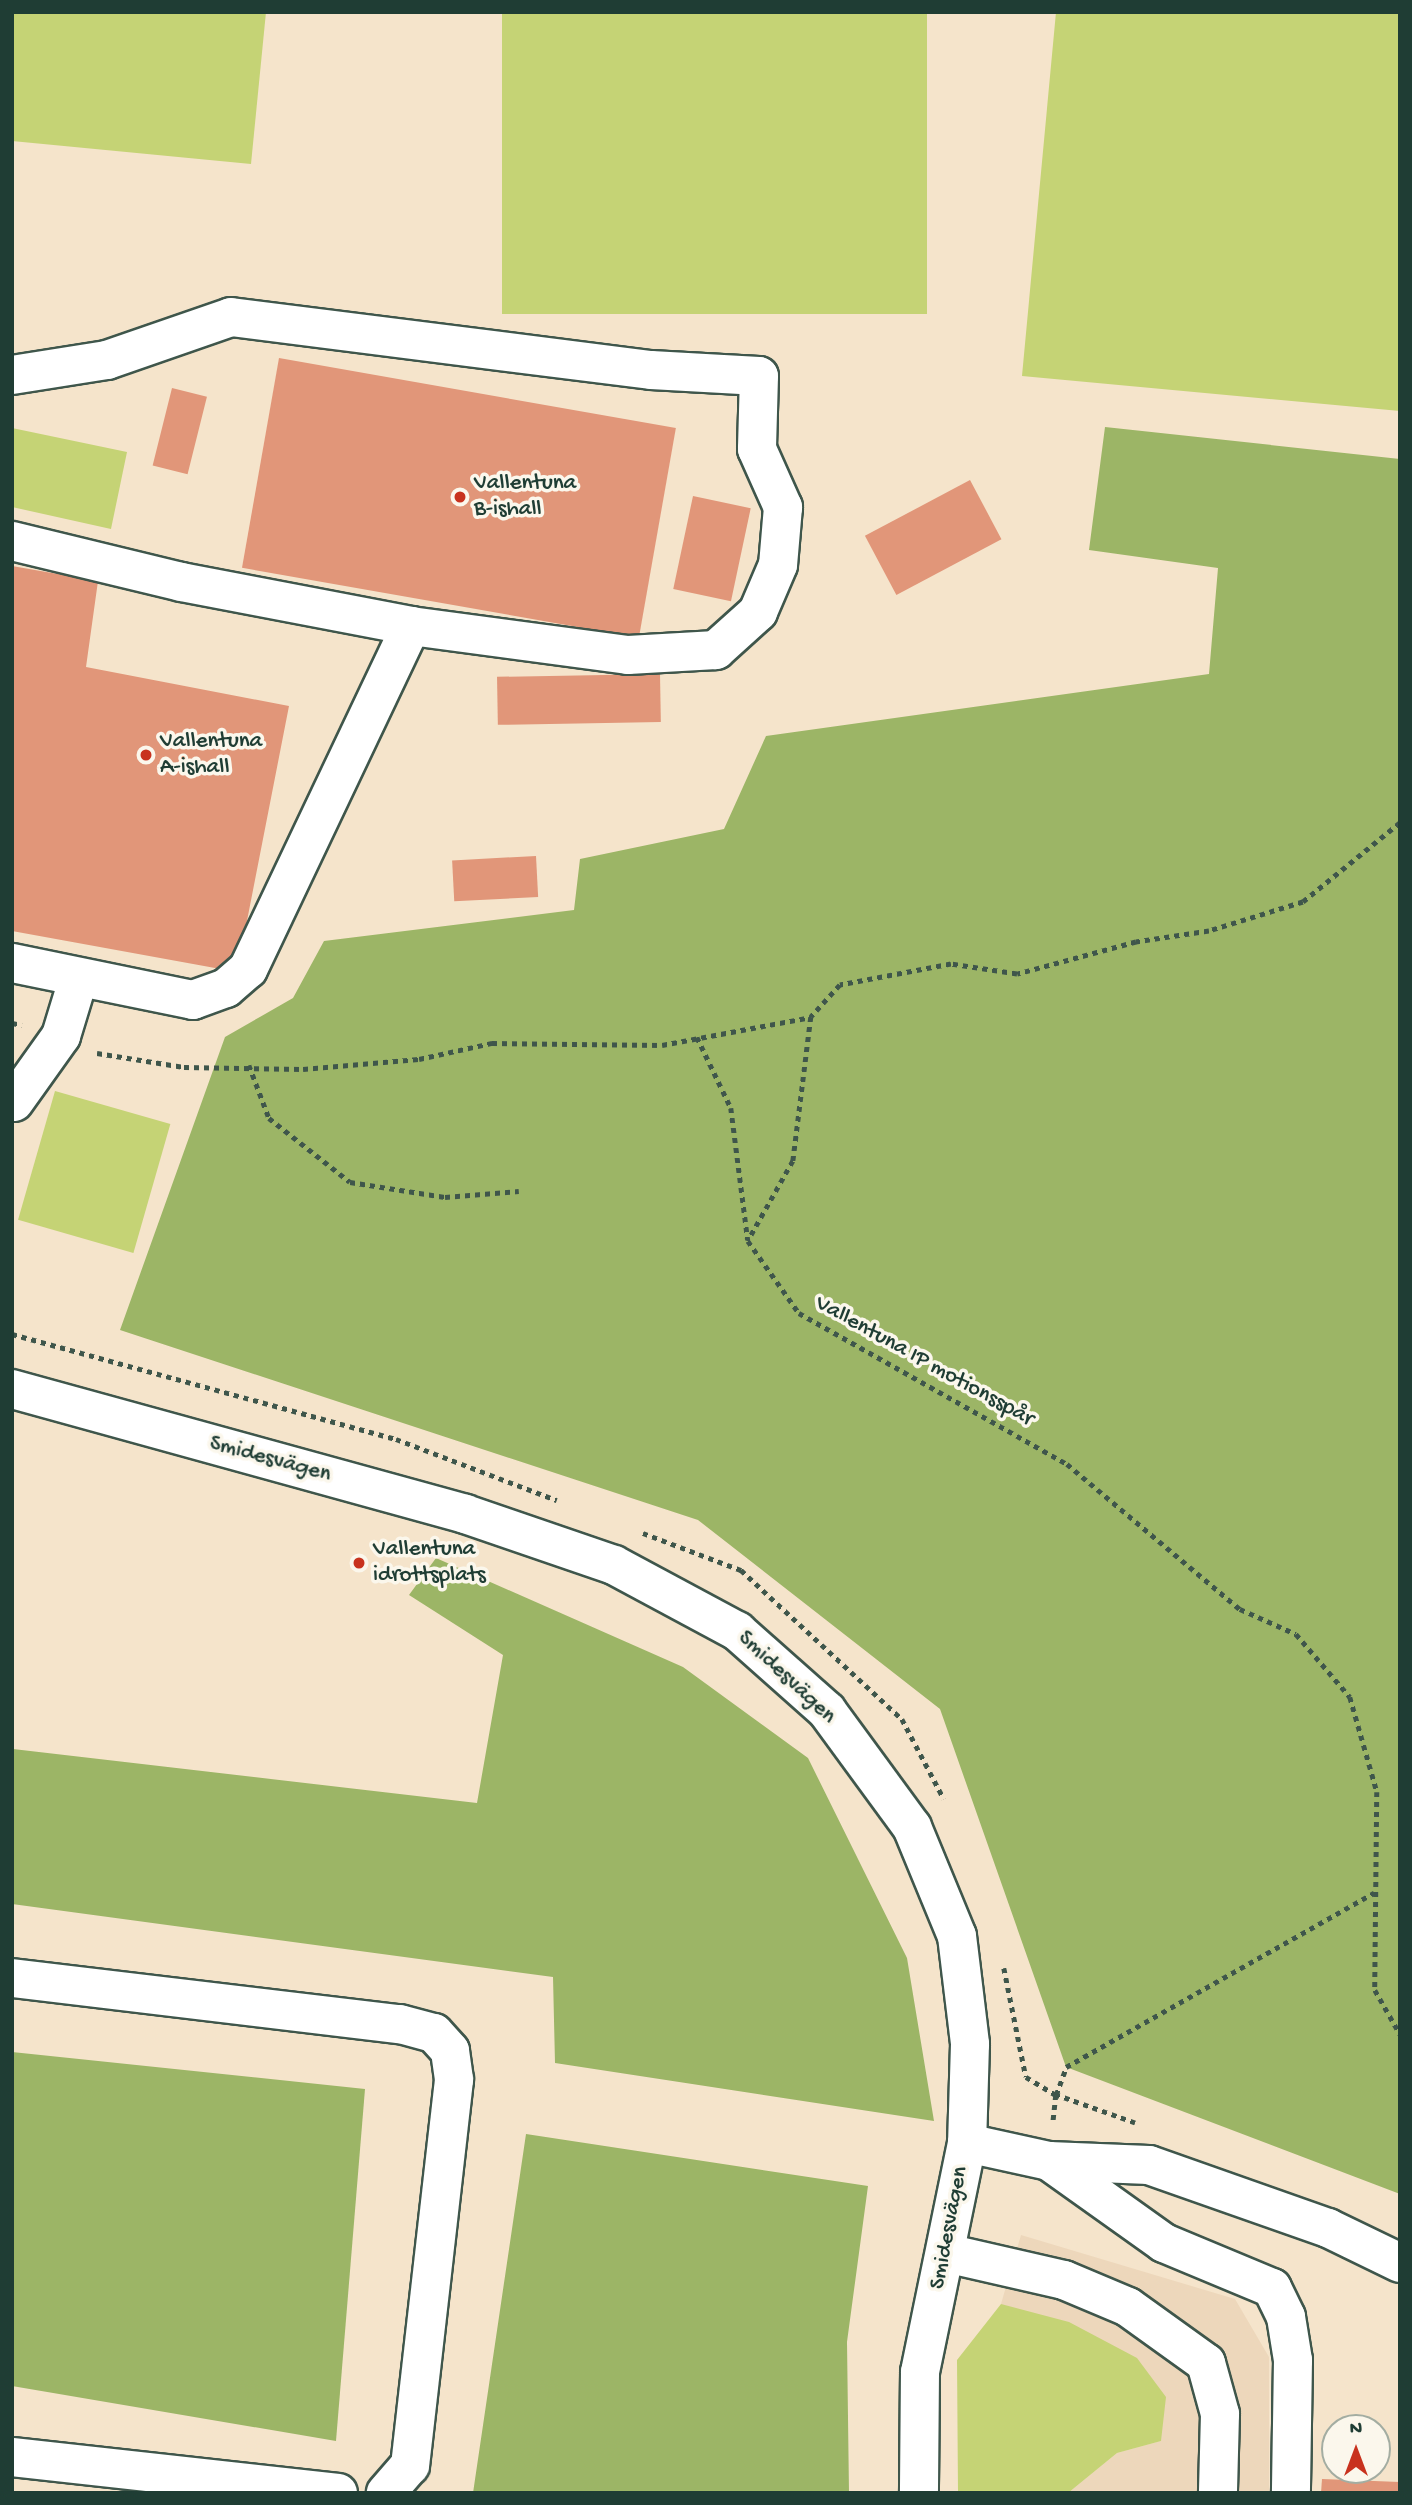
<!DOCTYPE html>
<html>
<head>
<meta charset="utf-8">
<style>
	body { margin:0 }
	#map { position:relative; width:1412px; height:2505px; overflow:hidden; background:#f5e4cb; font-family:"Gochi Hand",sans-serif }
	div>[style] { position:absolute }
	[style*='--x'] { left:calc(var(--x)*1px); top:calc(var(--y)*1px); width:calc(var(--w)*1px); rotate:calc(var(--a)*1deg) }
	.built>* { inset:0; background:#edd7bb }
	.green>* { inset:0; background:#c5d375; transform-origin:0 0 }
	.forest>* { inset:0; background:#9cb566 }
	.building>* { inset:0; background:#e19679; transform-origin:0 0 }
	.path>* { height:4.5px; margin-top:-2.25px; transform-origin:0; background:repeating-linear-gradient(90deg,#3f564b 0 5px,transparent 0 10px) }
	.roads { filter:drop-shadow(2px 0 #3f564b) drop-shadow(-2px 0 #3f564b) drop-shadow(0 2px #3f564b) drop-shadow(0 -2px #3f564b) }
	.minor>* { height:38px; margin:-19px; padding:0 19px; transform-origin:19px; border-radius:19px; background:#fff }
	.major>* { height:38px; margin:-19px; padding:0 19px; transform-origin:19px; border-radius:19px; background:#fff }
	.dots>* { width:19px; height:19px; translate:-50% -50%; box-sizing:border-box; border:4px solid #fbf7ec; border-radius:50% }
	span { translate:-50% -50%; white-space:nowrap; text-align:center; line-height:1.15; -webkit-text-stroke:7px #fbf7ec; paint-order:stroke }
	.poi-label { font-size:23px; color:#1f3d34 }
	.left { translate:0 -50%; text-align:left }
	.street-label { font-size:23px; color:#1f3d34 }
	.frame { position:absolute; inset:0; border:14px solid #1f3d34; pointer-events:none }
	.north { position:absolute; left:1321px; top:2414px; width:70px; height:70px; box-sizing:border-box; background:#fbf7ec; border:2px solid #a3ada2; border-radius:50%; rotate:0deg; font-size:19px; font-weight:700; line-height:28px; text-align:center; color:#1f3d34 }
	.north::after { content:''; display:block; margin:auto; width:24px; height:32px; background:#c8321e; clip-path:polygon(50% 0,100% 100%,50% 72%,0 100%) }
</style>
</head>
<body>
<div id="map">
	<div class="built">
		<i style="clip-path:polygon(1021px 2235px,1235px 2299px,1269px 2357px,1269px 2493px,1068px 2493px,1117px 2453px,1161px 2441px,1001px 2304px)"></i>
	</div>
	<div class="green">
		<i style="clip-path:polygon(12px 12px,266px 12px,251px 164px,12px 141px)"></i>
		<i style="left:502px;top:12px;width:425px;height:302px"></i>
		<i style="clip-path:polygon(1056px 12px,1400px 12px,1400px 411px,1022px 376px)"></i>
		<i style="clip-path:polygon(12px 428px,127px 452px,111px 529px,12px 507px)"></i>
		<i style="left:55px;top:1091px;width:120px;height:134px;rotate:16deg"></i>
		<i style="clip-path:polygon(1001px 2304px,1069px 2322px,1137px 2358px,1166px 2397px,1161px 2441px,1117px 2453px,1068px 2493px,958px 2493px,957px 2360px)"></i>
	</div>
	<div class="forest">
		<i style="clip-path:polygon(1105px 427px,1400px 459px,1400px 2194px,1066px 2067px,940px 1709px,698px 1520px,120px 1330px,225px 1037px,293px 998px,324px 941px,574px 910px,580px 859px,724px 829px,766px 736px,1209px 674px,1218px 568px,1089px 550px)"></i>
		<i style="clip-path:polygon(436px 1558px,683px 1667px,808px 1758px,907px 1958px,934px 2121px,555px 2063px,553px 1977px,12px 1904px,13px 1749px,477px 1803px,503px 1655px,409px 1595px)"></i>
		<i style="clip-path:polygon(12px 2052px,365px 2089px,336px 2441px,12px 2386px)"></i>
		<i style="clip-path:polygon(526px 2134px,868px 2186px,847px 2342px,849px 2493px,473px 2493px)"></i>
	</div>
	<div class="building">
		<i style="left:279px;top:358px;width:403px;height:213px;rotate:10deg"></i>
		<i style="left:172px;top:388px;width:36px;height:80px;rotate:14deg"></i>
		<i style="left:970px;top:480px;width:67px;height:119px;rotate:62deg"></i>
		<i style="left:693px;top:496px;width:59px;height:95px;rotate:12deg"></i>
		<i style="clip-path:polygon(12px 566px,98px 581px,86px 667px,289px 706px,237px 972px,12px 931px)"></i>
		<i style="left:660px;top:674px;width:48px;height:163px;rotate:89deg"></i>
		<i style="left:536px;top:856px;width:41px;height:84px;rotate:87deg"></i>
		<i style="clip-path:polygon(1322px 2479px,1400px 2482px,1400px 2493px,1321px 2493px)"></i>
	</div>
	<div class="path">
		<i style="--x:1400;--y:823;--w:125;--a:140.8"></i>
		<i style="--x:1303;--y:902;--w:98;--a:162.9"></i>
		<i style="--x:1209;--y:931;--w:74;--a:171.4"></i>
		<i style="--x:1136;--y:942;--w:123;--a:164.9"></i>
		<i style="--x:1017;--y:974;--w:67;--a:-171.4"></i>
		<i style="--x:951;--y:964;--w:113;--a:169.3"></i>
		<i style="--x:840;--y:985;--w:43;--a:132.2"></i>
		<i style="--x:811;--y:1017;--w:145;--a:97.1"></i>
		<i style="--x:793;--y:1161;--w:92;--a:119.4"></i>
		<i style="--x:748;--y:1241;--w:88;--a:54.7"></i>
		<i style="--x:799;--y:1313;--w:308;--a:29.4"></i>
		<i style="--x:1067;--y:1464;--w:226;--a:40"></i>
		<i style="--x:1240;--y:1609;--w:61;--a:24.1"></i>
		<i style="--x:1296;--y:1634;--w:83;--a:49.4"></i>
		<i style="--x:1350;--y:1697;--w:99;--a:74.1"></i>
		<i style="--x:1377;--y:1792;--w:198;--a:90.6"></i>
		<i style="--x:1375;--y:1990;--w:51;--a:60.4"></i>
		<i style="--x:12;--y:1023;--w:10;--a:11"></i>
		<i style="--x:697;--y:1037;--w:79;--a:64.4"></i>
		<i style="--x:731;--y:1108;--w:133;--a:82.7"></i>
		<i style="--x:97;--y:1053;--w:88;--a:9.1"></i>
		<i style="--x:184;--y:1067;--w:119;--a:1"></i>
		<i style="--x:303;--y:1069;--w:116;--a:-4.9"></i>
		<i style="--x:419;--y:1059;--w:75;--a:-12.4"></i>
		<i style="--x:492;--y:1043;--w:170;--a:0.7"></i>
		<i style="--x:662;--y:1045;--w:152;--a:-10.6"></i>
		<i style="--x:249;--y:1065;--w:57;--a:69.3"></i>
		<i style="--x:269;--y:1118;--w:103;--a:38.3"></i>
		<i style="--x:350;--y:1182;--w:96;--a:9"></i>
		<i style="--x:445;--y:1197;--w:74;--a:-4.6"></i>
		<i style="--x:12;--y:1334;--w:398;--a:15.3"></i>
		<i style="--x:396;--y:1439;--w:172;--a:20.8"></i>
		<i style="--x:643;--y:1533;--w:105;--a:20.7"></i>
		<i style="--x:741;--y:1570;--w:219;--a:42.8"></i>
		<i style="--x:902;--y:1719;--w:90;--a:62.3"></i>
		<i style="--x:1004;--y:1968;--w:111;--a:78.6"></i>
		<i style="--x:1026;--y:2077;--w:35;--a:31"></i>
		<i style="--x:1056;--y:2095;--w:27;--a:96"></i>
		<i style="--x:1135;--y:2123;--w:84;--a:-160.5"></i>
		<i style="--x:1056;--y:2095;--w:30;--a:-70"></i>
		<i style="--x:1066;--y:2067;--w:354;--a:-29.5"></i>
	</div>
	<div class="roads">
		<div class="minor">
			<i style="--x:12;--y:375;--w:96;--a:-9"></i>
			<i style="--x:107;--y:360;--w:131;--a:-19.1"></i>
			<i style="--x:231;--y:317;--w:423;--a:7.2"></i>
			<i style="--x:651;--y:370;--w:108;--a:3.2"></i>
			<i style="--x:759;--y:376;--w:73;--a:91.6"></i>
			<i style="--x:757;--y:449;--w:64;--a:65.9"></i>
			<i style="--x:783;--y:507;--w:58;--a:94.9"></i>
			<i style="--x:778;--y:565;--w:51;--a:113.1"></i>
			<i style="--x:758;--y:612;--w:57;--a:137.9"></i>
			<i style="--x:716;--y:650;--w:88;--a:176.7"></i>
			<i style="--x:628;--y:655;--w:219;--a:-172.4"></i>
			<i style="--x:12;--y:541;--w:174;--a:13.6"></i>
			<i style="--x:181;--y:582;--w:234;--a:10.8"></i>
			<i style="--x:411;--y:626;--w:380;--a:115.4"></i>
			<i style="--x:248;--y:969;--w:29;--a:139"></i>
			<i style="--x:226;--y:988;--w:35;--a:160"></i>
			<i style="--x:193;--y:1000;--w:185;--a:-168.4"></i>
			<i style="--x:14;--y:1102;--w:81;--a:-54.5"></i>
			<i style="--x:61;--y:1036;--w:59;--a:-73.1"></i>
			<i style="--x:12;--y:1978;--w:391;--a:6.8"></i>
			<i style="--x:400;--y:2024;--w:35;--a:15"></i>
			<i style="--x:434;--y:2033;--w:24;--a:48"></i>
			<i style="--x:450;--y:2051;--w:29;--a:82"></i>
			<i style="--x:454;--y:2080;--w:388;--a:96.5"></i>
			<i style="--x:410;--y:2465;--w:37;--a:131"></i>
			<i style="--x:967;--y:2143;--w:84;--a:12.4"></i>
			<i style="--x:1049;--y:2161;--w:100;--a:2.3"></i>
			<i style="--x:1149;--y:2165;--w:190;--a:19.4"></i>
			<i style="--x:1328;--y:2228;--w:80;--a:25.9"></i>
			<i style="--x:1049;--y:2161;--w:141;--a:35.5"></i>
			<i style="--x:1164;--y:2243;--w:117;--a:22.6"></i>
			<i style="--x:1272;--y:2288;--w:32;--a:64"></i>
			<i style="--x:1286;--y:2317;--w:44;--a:80.8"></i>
			<i style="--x:1293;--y:2360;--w:133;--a:90.9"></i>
			<i style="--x:946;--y:2253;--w:121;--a:12.9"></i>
			<i style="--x:1064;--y:2280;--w:69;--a:22.9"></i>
			<i style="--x:1128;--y:2307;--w:96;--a:35.7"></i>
			<i style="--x:1206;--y:2363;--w:53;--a:74.6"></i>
			<i style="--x:1220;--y:2414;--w:79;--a:91.5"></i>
			<i style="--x:12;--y:2457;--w:328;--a:6.3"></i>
		</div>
		<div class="major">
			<i style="--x:12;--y:1389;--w:470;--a:15.4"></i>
			<i style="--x:465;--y:1514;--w:157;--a:18.9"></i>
			<i style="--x:614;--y:1565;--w:140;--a:28.2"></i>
			<i style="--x:737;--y:1631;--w:120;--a:41.6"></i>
			<i style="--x:827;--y:1711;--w:144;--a:53.8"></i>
			<i style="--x:912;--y:1827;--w:118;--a:67.6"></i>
			<i style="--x:957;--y:1936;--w:109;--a:83.1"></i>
			<i style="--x:970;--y:2044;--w:99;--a:91.7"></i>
			<i style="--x:967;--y:2143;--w:234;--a:101.6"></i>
			<i style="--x:920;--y:2372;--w:121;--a:90.5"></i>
		</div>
	</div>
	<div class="dots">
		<i style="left:460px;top:497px;background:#c8321e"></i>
		<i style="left:146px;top:755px;background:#c8321e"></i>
		<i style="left:359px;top:1563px;background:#c8321e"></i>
	</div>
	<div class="poi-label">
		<span class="left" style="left:474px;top:497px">Vallentuna<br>B-ishall</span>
		<span class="left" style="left:160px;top:755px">Vallentuna<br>A-ishall</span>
		<span class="left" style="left:373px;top:1563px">Vallentuna<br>idrottsplats</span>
	</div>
	<div class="street-label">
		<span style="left:924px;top:1362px;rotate:29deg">Vallentuna IP motionsspår</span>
		<span style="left:270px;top:1460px;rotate:15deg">Smidesvägen</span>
		<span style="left:786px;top:1678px;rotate:43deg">Smidesvägen</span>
		<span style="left:950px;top:2228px;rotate:-79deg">Smidesvägen</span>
	</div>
	<div class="frame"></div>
	<div class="north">N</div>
</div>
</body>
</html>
